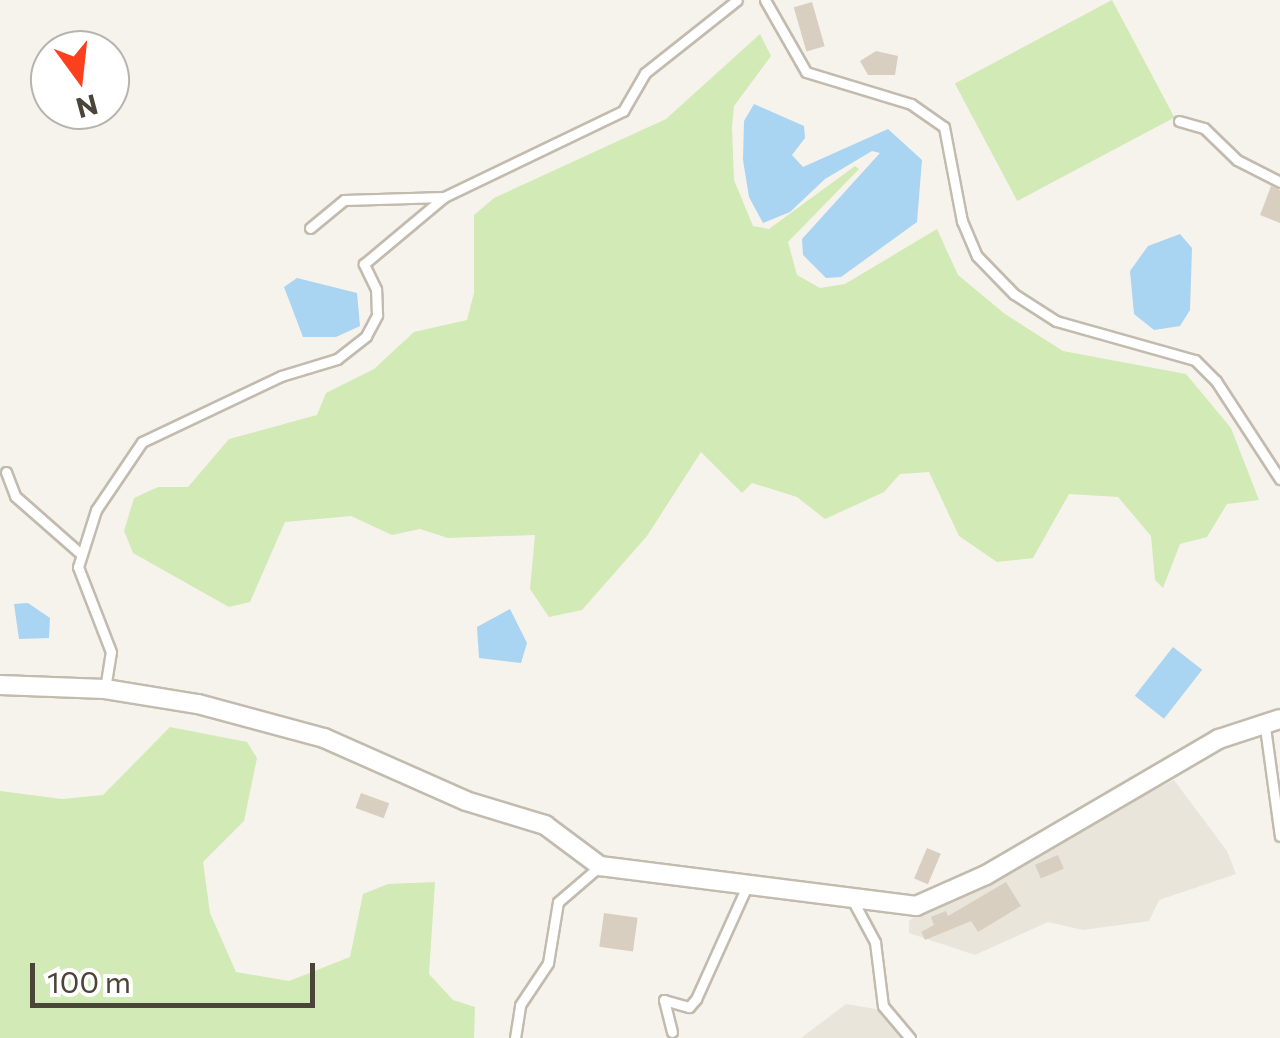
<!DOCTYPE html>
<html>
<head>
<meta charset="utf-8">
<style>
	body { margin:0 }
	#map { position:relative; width:1280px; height:1038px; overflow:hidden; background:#f6f3ec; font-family:Commissioner,sans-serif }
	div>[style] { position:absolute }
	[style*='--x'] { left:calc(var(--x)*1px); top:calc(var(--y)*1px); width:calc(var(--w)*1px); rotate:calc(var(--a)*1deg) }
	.residential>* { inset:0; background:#eae5da }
	.green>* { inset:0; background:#d2eab5; transform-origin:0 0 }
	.water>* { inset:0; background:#a9d4f2; transform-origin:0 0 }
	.building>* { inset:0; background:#d8cfc1; transform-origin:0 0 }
	.roads { filter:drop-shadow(2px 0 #c2bbae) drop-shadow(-2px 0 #c2bbae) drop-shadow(0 2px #c2bbae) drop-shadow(0 -2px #c2bbae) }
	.service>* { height:9px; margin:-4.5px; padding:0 4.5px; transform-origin:4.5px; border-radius:4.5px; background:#fff }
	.minor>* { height:18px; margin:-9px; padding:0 9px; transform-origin:9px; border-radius:9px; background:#fff }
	span { translate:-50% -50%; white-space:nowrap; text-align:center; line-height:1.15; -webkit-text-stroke:8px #fff; paint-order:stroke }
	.north { position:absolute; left:30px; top:30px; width:100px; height:100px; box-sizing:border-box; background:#fff; border:2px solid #b7b4b0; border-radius:50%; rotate:165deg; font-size:28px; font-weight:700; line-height:40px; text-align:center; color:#4b4439 }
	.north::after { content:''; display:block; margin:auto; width:35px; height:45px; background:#fc3f1d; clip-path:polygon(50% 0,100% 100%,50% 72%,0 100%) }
	.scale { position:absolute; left:30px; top:963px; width:285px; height:45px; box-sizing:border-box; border:5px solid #4b4439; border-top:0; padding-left:12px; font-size:30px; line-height:35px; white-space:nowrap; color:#4b4439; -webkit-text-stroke:8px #fff; paint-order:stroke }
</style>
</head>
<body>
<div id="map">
	<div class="residential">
		<i style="clip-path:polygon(1174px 780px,1227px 851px,1236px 874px,1159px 900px,1149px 921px,1083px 930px,1048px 922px,975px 955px,909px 933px,909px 921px,920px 911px,982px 889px,1046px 846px)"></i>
		<i style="clip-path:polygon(846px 1004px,876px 1009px,900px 1038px,801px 1038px)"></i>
	</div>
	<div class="green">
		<i style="left:1112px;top:0;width:133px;height:178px;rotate:62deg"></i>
		<i style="clip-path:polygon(760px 34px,771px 56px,734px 106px,732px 127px,734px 180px,753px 226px,769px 229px,855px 166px,859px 169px,788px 242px,797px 275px,820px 288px,845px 284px,937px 229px,958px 275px,1005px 314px,1063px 351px,1186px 374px,1231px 428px,1259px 500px,1227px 504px,1207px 537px,1180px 544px,1163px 588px,1155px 580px,1151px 536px,1118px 497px,1069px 494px,1033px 558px,997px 562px,959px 536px,929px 472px,900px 474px,884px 492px,825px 519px,797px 497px,752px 483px,742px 493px,701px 452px,647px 536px,582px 610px,549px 617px,530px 589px,535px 535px,448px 538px,420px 529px,392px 535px,351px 516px,285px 522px,250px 602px,229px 607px,133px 553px,124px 531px,134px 498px,158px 487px,188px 487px,229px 439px,317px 415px,326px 393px,374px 369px,414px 332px,467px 320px,474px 293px,474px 215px,494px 198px,666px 119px)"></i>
		<i style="clip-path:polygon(170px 727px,247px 742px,257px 758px,244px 821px,203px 862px,210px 913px,236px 972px,289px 981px,350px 957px,363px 894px,388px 884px,435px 882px,429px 974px,453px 1000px,475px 1007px,474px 1038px,0 1038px,0 791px,62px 799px,103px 795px)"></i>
	</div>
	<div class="water">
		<i style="clip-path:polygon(754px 104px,804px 126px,805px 138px,792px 155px,803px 167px,888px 129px,922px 160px,917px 222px,841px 277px,826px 278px,803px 255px,802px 239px,880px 153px,872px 151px,825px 179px,790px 212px,763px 223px,749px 197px,743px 160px,744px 121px)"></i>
		<i style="clip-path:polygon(1180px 234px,1192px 248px,1190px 310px,1180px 326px,1154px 330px,1134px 314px,1130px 271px,1148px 246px)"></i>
		<i style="clip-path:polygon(297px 278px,357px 293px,360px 326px,336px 337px,303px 337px,284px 287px)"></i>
		<i style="clip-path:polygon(28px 603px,50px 618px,49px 638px,19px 639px,14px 604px)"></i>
		<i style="clip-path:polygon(510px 609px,527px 643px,521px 663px,479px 658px,477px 627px)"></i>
		<i style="left:1173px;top:647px;width:37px;height:62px;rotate:38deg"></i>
	</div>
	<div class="building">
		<i style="left:812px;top:2px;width:46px;height:19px;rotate:74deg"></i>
		<i style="clip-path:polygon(876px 51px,898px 56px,895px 75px,868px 75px,860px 61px)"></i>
		<i style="clip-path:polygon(1271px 186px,1280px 190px,1280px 223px,1260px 215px)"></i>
		<i style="left:361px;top:793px;width:30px;height:16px;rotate:20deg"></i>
		<i style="left:927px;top:848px;width:15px;height:33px;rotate:23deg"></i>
		<i style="left:1058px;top:855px;width:15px;height:25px;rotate:67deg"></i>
		<i style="clip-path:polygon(1006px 882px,1021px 906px,978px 932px,971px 921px,925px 940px,921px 932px,934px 925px,931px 917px,946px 911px,948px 916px)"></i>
		<i style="left:604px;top:913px;width:34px;height:34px;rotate:8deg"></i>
	</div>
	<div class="roads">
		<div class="service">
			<i style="--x:765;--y:0;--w:83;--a:60.3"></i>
			<i style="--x:806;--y:72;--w:110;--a:16.9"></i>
			<i style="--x:911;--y:104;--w:40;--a:34.9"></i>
			<i style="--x:944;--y:127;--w:96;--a:79.2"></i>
			<i style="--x:962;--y:221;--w:38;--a:67"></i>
			<i style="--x:977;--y:256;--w:53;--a:45.8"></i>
			<i style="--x:1014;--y:294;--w:50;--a:32.7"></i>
			<i style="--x:1056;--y:321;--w:144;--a:15.7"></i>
			<i style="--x:1195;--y:360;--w:30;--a:45"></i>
			<i style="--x:1216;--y:381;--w:117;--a:56.9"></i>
			<i style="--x:1179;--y:121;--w:26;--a:16"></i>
			<i style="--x:1204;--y:128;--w:46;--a:44.1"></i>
			<i style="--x:1237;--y:160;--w:48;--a:27.1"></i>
			<i style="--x:310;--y:228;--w:44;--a:-39.5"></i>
			<i style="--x:344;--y:200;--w:100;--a:-1.7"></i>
			<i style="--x:444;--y:197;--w:199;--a:-25.7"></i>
			<i style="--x:623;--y:111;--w:44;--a:-59.9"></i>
			<i style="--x:645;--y:73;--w:117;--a:-38.4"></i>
			<i style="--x:6;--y:472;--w:26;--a:69"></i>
			<i style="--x:15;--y:496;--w:88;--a:41.3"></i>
			<i style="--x:105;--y:689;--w:37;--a:-81"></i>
			<i style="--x:111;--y:652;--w:91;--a:-111.2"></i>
			<i style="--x:78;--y:567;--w:60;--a:-72.5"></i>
			<i style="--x:96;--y:510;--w:82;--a:-55.9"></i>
			<i style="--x:142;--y:442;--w:154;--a:-25.4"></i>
			<i style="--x:281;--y:376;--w:59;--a:-16.9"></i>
			<i style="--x:337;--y:359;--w:37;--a:-38"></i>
			<i style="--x:366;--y:336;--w:24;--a:-62"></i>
			<i style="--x:377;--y:315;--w:26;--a:-92"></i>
			<i style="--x:376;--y:289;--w:28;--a:-116"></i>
			<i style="--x:364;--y:264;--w:104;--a:-39.9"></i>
			<i style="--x:1265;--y:727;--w:110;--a:82.2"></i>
			<i style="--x:853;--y:901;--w:47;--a:61.8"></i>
			<i style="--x:875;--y:942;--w:64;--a:82.9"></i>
			<i style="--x:883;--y:1006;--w:42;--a:49.8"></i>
			<i style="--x:672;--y:1032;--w:33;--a:-104"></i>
			<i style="--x:664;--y:1000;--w:26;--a:16"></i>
			<i style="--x:689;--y:1007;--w:11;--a:-49"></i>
			<i style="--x:696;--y:999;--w:126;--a:-65.7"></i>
			<i style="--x:515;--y:1038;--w:33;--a:-81"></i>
			<i style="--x:520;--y:1005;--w:50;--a:-56.3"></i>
			<i style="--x:548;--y:963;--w:62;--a:-80.7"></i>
			<i style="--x:558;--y:902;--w:55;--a:-40.6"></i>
		</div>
		<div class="minor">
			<i style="--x:0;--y:685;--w:105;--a:2.2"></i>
			<i style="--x:105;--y:689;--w:94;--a:9.2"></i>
			<i style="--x:198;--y:704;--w:131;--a:15.1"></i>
			<i style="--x:324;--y:738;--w:155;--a:23.9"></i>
			<i style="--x:466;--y:801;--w:83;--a:16.9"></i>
			<i style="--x:545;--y:825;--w:69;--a:36.7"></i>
			<i style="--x:600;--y:866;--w:319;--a:7.2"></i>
			<i style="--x:916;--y:906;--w:77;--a:-23.9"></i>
			<i style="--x:986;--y:875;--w:270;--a:-30.3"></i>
			<i style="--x:1219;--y:739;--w:64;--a:-18.2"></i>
		</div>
	</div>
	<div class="north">N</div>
	<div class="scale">100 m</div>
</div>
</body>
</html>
